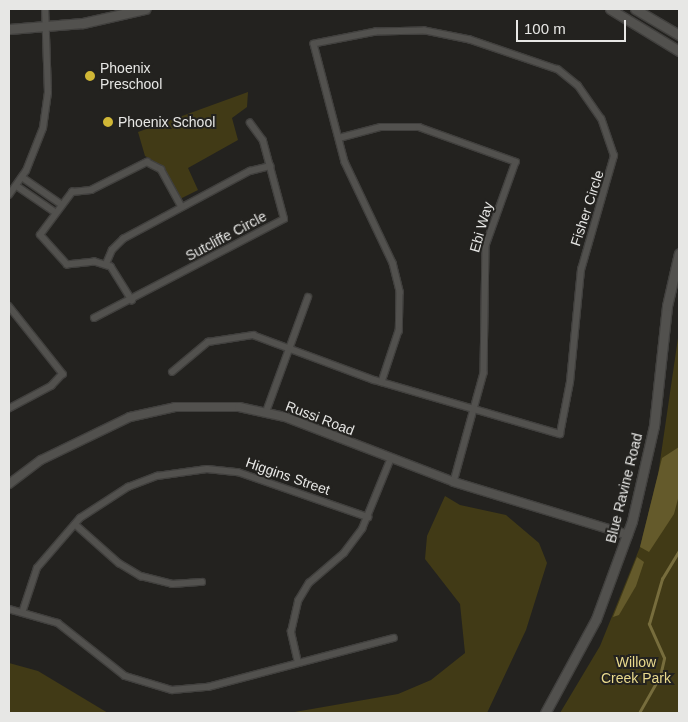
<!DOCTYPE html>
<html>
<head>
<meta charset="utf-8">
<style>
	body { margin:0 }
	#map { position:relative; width:688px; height:722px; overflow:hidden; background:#23221f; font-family:Arial,sans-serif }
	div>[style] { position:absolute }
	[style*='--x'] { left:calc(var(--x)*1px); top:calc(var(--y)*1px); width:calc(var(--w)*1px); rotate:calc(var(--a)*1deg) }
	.green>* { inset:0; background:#413a16 }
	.forest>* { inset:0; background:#645a2b }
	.stream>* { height:2.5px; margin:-1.25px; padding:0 1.25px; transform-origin:1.25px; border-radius:1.25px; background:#776d3d }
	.roads { filter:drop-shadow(1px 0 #41403e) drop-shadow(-1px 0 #41403e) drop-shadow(0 1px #41403e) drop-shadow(0 -1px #41403e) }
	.minor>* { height:5.5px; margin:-2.75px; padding:0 2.75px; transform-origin:2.75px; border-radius:2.75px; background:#52514e }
	.tertiary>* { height:8px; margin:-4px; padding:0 4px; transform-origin:4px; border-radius:4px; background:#52514e }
	.secondary>* { height:9px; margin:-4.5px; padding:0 4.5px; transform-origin:4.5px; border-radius:4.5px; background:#52514e }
	.dots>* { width:14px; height:14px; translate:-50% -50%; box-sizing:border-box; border:2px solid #23221f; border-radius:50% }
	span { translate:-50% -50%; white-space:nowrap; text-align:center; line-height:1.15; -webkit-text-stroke:4px #23221f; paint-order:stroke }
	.poi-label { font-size:14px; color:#e7e7e5 }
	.left { translate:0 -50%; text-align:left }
	.street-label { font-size:14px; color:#e7e7e5 }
	.park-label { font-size:14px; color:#e9d98d }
	.frame { position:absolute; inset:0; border:10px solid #e7e7e5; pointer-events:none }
	.scale { position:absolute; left:516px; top:20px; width:110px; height:22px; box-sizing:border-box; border:2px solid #e7e7e5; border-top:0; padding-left:6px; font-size:15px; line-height:18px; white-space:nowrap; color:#e7e7e5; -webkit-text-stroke:4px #23221f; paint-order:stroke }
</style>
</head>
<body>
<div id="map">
	<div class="green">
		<i style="clip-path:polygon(248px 92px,247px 107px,232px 118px,238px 140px,188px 168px,198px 190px,180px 199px,159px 164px,145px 156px,138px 132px)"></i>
		<i style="clip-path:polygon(679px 331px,679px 713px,560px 713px,600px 646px,640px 547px,658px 475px)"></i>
		<i style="clip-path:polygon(445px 496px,460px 505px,506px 515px,539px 543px,547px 563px,526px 630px,487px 713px,289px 713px,398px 694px,431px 680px,465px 653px,460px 604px,425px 559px,427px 536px)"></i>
		<i style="clip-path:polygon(9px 663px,38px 671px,108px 713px,9px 713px)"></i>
	</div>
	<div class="forest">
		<i style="clip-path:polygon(679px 447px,679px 495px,674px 514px,649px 552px,640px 547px,662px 458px)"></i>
		<i style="clip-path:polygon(637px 557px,644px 562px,636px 586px,619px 615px,613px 617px)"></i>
	</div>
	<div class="stream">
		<i style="--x:639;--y:713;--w:43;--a:-60.4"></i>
		<i style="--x:660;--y:676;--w:18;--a:-77"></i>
		<i style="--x:664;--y:658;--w:37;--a:-114"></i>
		<i style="--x:649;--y:624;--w:47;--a:-73.9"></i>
		<i style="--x:662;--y:579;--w:33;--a:-59"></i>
	</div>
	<div class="roads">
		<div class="minor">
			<i style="--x:339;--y:138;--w:43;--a:-14.7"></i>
			<i style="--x:381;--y:127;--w:38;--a:0"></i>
			<i style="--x:419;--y:127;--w:103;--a:19.8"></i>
			<i style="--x:516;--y:162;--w:89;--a:109.7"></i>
			<i style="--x:486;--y:246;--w:127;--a:90.9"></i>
			<i style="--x:484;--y:373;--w:113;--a:105.4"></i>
			<i style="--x:22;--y:177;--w:47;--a:34.7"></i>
			<i style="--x:17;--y:186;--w:46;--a:34.4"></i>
			<i style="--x:9;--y:195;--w:29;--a:-55"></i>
			<i style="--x:26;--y:171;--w:46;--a:-68.4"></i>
			<i style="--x:43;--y:128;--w:35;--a:-82"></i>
			<i style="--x:48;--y:93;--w:84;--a:-92"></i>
			<i style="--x:106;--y:264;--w:15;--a:-67"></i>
			<i style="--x:112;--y:250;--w:16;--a:-45"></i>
			<i style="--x:123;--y:239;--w:144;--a:-28.2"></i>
			<i style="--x:250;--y:171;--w:21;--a:-14"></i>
			<i style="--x:132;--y:301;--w:40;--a:-122"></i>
			<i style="--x:111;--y:267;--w:17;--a:-163"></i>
			<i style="--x:95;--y:262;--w:28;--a:174"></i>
			<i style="--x:67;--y:265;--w:40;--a:-132"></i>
			<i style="--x:40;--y:235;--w:54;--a:-53.3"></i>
			<i style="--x:72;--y:192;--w:19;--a:-6"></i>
			<i style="--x:91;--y:190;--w:63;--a:-26.6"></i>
			<i style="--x:147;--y:162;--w:16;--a:27"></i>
			<i style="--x:161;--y:169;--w:43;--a:61.1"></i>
			<i style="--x:9;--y:306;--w:87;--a:51.5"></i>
			<i style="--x:63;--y:374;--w:16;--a:133"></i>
			<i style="--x:52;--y:386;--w:49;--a:151.9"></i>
			<i style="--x:94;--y:318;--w:214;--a:-27.5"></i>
			<i style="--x:284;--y:219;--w:81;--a:-105.1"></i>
			<i style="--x:263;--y:141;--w:22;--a:-126"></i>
			<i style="--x:172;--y:372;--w:47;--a:-39.8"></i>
			<i style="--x:208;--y:342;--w:46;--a:-8.8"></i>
			<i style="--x:253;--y:335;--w:129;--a:20.4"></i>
			<i style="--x:374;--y:380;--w:194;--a:16.2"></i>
			<i style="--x:560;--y:434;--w:53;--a:-79.1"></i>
			<i style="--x:570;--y:382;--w:113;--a:-84.4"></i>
			<i style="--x:581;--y:270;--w:119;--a:-73.9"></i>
			<i style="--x:614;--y:156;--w:39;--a:-109"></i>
			<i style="--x:601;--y:119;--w:40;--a:-124.9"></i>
			<i style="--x:578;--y:86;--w:26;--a:-141"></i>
			<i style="--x:558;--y:70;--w:93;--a:-161.2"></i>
			<i style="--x:470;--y:40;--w:46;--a:-168.7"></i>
			<i style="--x:425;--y:31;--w:49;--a:178.8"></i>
			<i style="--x:376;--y:32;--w:63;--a:169"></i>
			<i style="--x:314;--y:44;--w:122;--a:75.3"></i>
			<i style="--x:345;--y:162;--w:112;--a:64.6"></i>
			<i style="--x:393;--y:263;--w:30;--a:76"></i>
			<i style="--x:400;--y:292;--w:39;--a:91"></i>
			<i style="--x:399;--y:331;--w:54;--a:108.4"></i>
			<i style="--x:266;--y:412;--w:122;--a:-69.9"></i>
			<i style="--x:75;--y:524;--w:59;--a:41.6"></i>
			<i style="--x:119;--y:563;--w:26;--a:31"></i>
			<i style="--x:141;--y:576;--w:32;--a:14"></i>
			<i style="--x:172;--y:584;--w:30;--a:-4"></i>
			<i style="--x:9;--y:609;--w:51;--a:15.9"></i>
			<i style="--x:58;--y:623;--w:85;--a:38.3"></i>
			<i style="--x:125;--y:676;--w:49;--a:16.6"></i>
			<i style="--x:172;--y:690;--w:36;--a:-5"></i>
			<i style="--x:208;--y:687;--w:192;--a:-14.8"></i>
			<i style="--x:23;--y:610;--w:44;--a:-71.6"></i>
			<i style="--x:37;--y:568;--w:66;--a:-49.3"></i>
			<i style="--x:80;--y:518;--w:57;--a:-32.9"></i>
			<i style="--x:128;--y:487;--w:31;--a:-21"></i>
			<i style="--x:157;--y:476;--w:50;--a:-8"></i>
			<i style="--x:207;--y:469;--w:31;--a:6"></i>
			<i style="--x:238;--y:472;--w:138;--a:19.1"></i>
			<i style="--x:298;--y:663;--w:32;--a:-103"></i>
			<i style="--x:291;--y:632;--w:32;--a:-77"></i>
			<i style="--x:298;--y:601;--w:21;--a:-59"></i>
			<i style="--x:309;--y:583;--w:46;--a:-40.6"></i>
			<i style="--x:344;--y:553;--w:30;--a:-53"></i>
			<i style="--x:362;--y:529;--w:77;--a:-67.8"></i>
		</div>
		<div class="tertiary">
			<i style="--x:9;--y:484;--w:40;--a:-37"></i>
			<i style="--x:41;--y:460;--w:99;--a:-25.8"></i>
			<i style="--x:130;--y:417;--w:46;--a:-12.5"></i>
			<i style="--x:175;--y:407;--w:64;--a:0"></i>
			<i style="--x:239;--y:407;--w:47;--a:12.3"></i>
			<i style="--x:285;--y:417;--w:181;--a:21"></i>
			<i style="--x:454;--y:482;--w:182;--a:16.9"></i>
		</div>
		<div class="secondary">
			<i style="--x:610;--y:9;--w:81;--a:31.3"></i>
			<i style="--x:635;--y:9;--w:51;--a:30.6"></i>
			<i style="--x:9;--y:29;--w:74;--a:-4.6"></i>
			<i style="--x:83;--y:23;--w:64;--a:-12.7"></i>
			<i style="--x:545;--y:713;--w:107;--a:-61.5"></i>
			<i style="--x:596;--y:619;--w:104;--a:-69.8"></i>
			<i style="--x:632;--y:521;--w:98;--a:-77"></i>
			<i style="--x:654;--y:426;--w:121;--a:-83.8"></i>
			<i style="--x:667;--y:306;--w:54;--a:-77.2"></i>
		</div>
	</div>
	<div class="dots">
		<i style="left:90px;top:76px;background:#d0b736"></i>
		<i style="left:108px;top:122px;background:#d0b736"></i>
	</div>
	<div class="poi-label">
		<span class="left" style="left:100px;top:76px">Phoenix<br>Preschool</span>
		<span class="left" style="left:118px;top:122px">Phoenix School</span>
	</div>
	<div class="street-label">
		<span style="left:587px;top:208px;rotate:-72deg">Fisher Circle</span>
		<span style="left:481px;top:227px;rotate:-74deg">Ebi Way</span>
		<span style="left:226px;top:236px;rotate:-28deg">Sutcliffe Circle</span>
		<span style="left:320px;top:418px;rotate:21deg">Russi Road</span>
		<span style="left:288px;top:476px;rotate:19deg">Higgins Street</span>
		<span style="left:624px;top:488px;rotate:-76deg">Blue Ravine Road</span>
	</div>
	<div class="park-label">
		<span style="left:636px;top:670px">Willow<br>Creek Park</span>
	</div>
	<div class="frame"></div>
	<div class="scale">100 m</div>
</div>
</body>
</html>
